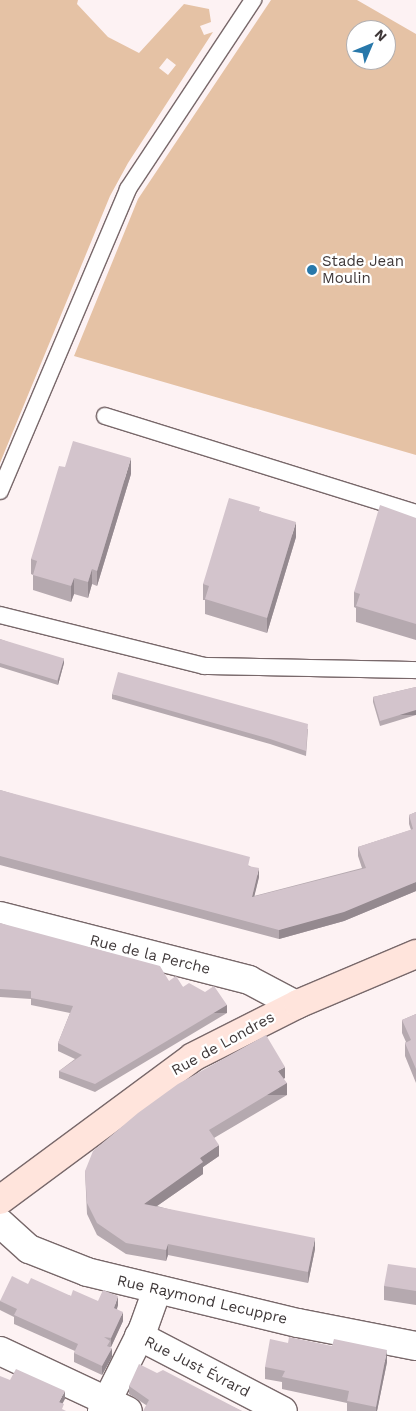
<!DOCTYPE html>
<html>
<head>
<meta charset="utf-8">
<style>
	body { margin:0 }
	#map { position:relative; width:416px; height:1411px; overflow:hidden; background:#fdf2f3; font-family:"Work Sans",sans-serif }
	div>[style] { position:absolute }
	[style*='--x'] { left:calc(var(--x)*1px); top:calc(var(--y)*1px); width:calc(var(--w)*1px); rotate:calc(var(--a)*1deg) }
	.green>* { inset:0; background:#e5c2a5 }
	.roads { filter:drop-shadow(1px 0 #78686a) drop-shadow(-1px 0 #78686a) drop-shadow(0 1px #78686a) drop-shadow(0 -1px #78686a) }
	.lane>* { height:16px; margin:-8px; padding:0 8px; transform-origin:8px; border-radius:8px; background:#fff }
	.street>* { height:28px; margin:-14px; padding:0 14px; transform-origin:14px; border-radius:14px; background:#fff }
	.secondary>* { height:28px; margin:-14px; padding:0 14px; transform-origin:14px; border-radius:14px; background:#ffe4dc }
	.wall>* { inset:0; background:#b5a9af }
	.shaded-wall>* { inset:0; background:#94898f; transform-origin:0 0 }
	.building>* { inset:0; background:#d3c4cc; transform-origin:0 0 }
	.dots>* { width:14px; height:14px; translate:-50% -50%; box-sizing:border-box; border:2px solid #fff; border-radius:50% }
	span { translate:-50% -50%; white-space:nowrap; text-align:center; line-height:1.15; -webkit-text-stroke:4.5px #fff; paint-order:stroke }
	.poi-label { font-size:15px; color:#3f3839 }
	.left { translate:0 -50%; text-align:left }
	.street-label { font-size:15px; color:#3f3839 }
	.north { position:absolute; left:346px; top:20px; width:50px; height:50px; box-sizing:border-box; background:#fff; border:1px solid #b2afb0; border-radius:50%; rotate:45deg; font-size:14px; font-weight:700; line-height:20px; text-align:center; color:#3f3839 }
	.north::after { content:''; display:block; margin:auto; width:18px; height:22px; background:#2878aa; clip-path:polygon(50% 0,100% 100%,50% 72%,0 100%) }
</style>
</head>
<body>
<div id="map">
	<div class="green">
		<i style="clip-path:polygon(evenodd,0 0,78px 0,77px 4px,108px 37px,139px 53px,184px 4px,209px 9px,211px 22px,200px 26px,204px 35px,213px 32px,128px 163px,110px 196px,0 463px,0 0,167px 58px,176px 65px,168px 75px,159px 68px,167px 58px)"></i>
		<i style="clip-path:polygon(evenodd,271px 0,357px 0,416px 34px,416px 455px,74px 356px,138px 199px,271px 0,356px 30px,386px 30px,386px 60px,356px 60px,356px 30px)"></i>
	</div>
	<div class="roads">
		<div class="lane">
			<i style="--x:105;--y:416;--w:326;--a:17.3"></i>
			<i style="--x:0;--y:491;--w:328;--a:-67"></i>
			<i style="--x:128;--y:189;--w:227;--a:-56.5"></i>
			<i style="--x:0;--y:615;--w:210;--a:14"></i>
			<i style="--x:204;--y:666;--w:212;--a:1.1"></i>
		</div>
		<div class="street">
			<i style="--x:0;--y:916;--w:257;--a:14.4"></i>
			<i style="--x:249;--y:980;--w:53;--a:28"></i>
			<i style="--x:0;--y:1223;--w:39;--a:42"></i>
			<i style="--x:29;--y:1249;--w:62;--a:21.6"></i>
			<i style="--x:87;--y:1272;--w:217;--a:13.6"></i>
			<i style="--x:298;--y:1323;--w:120;--a:11"></i>
			<i style="--x:139;--y:1336;--w:162;--a:27.5"></i>
			<i style="--x:0;--y:1351;--w:141;--a:25.1"></i>
			<i style="--x:102;--y:1411;--w:92;--a:-63.4"></i>
			<i style="--x:143;--y:1329;--w:41;--a:-70.3"></i>
		</div>
		<div class="secondary">
			<i style="--x:0;--y:1200;--w:240;--a:-36.5"></i>
			<i style="--x:193;--y:1057;--w:118;--a:-26.8"></i>
			<i style="--x:298;--y:1004;--w:128;--a:-23"></i>
		</div>
	</div>
	<div class="wall">
		<i style="clip-path:polygon(131px 474px,97px 586px,92px 584px,88px 598px,74px 594px,71px 602px,33px 590px,33px 575px,31px 574px,31px 559px)"></i>
		<i style="clip-path:polygon(260px 511px,296px 537px,267px 633px,205px 614px,205px 600px,203px 600px,203px 584px)"></i>
		<i style="clip-path:polygon(416px 518px,416px 640px,356px 622px,356px 608px,354px 607px,354px 592px)"></i>
		<i style="clip-path:polygon(0 639px,64px 663px,58px 685px,0 667px)"></i>
		<i style="clip-path:polygon(416px 687px,416px 715px,380px 726px,373px 702px,373px 697px)"></i>
		<i style="clip-path:polygon(112px 694px,308px 729px,306px 756px,270px 744px,112px 699px)"></i>
		<i style="clip-path:polygon(0 790px,250px 866px,259px 877px,254px 896px,362px 868px,358px 856px,358px 847px,411px 830px,409px 824px,409px 815px,416px 812px,416px 891px,344px 921px,279px 939px,0 865px)"></i>
		<i style="clip-path:polygon(0 923px,169px 981px,183px 987px,227px 1013px,95px 1092px,59px 1078px,59px 1071px,75px 1059px,58px 1051px,58px 1043px,70px 1013px,31px 1005px,31px 999px,0 997px)"></i>
		<i style="clip-path:polygon(416px 1014px,416px 1083px,405px 1056px,405px 1043px,406px 1042px,402px 1033px,402px 1020px)"></i>
		<i style="clip-path:polygon(285px 1078px,283px 1079px,287px 1095px,214px 1138px,219px 1156px,203px 1167px,203px 1174px,157px 1206px,315px 1249px,308px 1283px,168px 1255px,166px 1261px,126px 1254px,97px 1235px,87px 1214px,85px 1171px)"></i>
		<i style="clip-path:polygon(416px 1268px,416px 1305px,384px 1300px,384px 1286px)"></i>
		<i style="clip-path:polygon(28px 1284px,71px 1296px,118px 1305px,117px 1309px,123px 1321px,111px 1347px,110px 1347px,112px 1357px,102px 1375px,74px 1362px,74px 1353px,75px 1351px,14px 1324px,14px 1317px,0 1310px,0 1301px)"></i>
		<i style="clip-path:polygon(387px 1362px,377px 1411px,347px 1411px,347px 1403px,282px 1389px,282px 1382px,265px 1379px,265px 1367px)"></i>
		<i style="clip-path:polygon(157px 1373px,242px 1411px,146px 1405px,129px 1394px,129px 1386px)"></i>
	</div>
	<div class="shaded-wall">
		<i style="clip-path:polygon(131px 458px,131px 474px,97px 586px,97px 571px)"></i>
		<i style="clip-path:polygon(296px 522px,296px 537px,267px 633px,267px 618px)"></i>
		<i style="clip-path:polygon(92px 569px,92px 584px,88px 598px,88px 582px)"></i>
		<i style="clip-path:polygon(74px 578px,74px 594px,71px 602px,71px 586px)"></i>
		<i style="clip-path:polygon(64px 658px,64px 663px,58px 685px,58px 680px)"></i>
		<i style="left:416px;top:710px;width:5px;height:38px;rotate:90deg"></i>
		<i style="clip-path:polygon(259px 868px,259px 877px,252px 906px,252px 897px)"></i>
		<i style="clip-path:polygon(416px 882px,416px 891px,344px 921px,279px 939px,279px 930px)"></i>
		<i style="left:227px;top:1005px;width:8px;height:154px;rotate:90deg"></i>
		<i style="clip-path:polygon(285px 1067px,285px 1078px,278px 1083px,278px 1071px)"></i>
		<i style="left:287px;top:1083px;width:12px;height:91px;rotate:90deg"></i>
		<i style="clip-path:polygon(219px 1145px,219px 1156px,203px 1167px,203px 1174px,144px 1215px,144px 1204px,200px 1158px)"></i>
		<i style="clip-path:polygon(315px 1238px,315px 1249px,308px 1283px,308px 1272px)"></i>
		<i style="clip-path:polygon(168px 1244px,168px 1255px,166px 1261px,166px 1250px)"></i>
		<i style="clip-path:polygon(118px 1296px,118px 1305px,114px 1317px,114px 1308px)"></i>
		<i style="clip-path:polygon(123px 1312px,123px 1321px,111px 1347px,111px 1338px)"></i>
		<i style="clip-path:polygon(112px 1348px,112px 1357px,102px 1375px,102px 1366px)"></i>
		<i style="clip-path:polygon(387px 1350px,387px 1362px,377px 1411px,376px 1411px,376px 1407px)"></i>
		<i style="clip-path:polygon(65px 1391px,65px 1399px,59px 1410px,59px 1402px)"></i>
	</div>
	<div class="building">
		<i style="clip-path:polygon(73px 441px,131px 458px,97px 571px,92px 569px,88px 582px,74px 578px,71px 586px,33px 575px,37px 561px,31px 559px,59px 466px,65px 467px)"></i>
		<i style="clip-path:polygon(229px 498px,260px 507px,259px 511px,296px 522px,267px 618px,205px 599px,209px 586px,203px 584px)"></i>
		<i style="clip-path:polygon(380px 505px,416px 518px,416px 624px,356px 606px,360px 594px,354px 592px)"></i>
		<i style="left:0;top:639px;width:67px;height:23px;rotate:17deg"></i>
		<i style="clip-path:polygon(118px 672px,308px 724px,306px 751px,270px 739px,112px 694px)"></i>
		<i style="clip-path:polygon(416px 687px,416px 710px,380px 721px,373px 697px)"></i>
		<i style="clip-path:polygon(0 790px,250px 857px,248px 866px,259px 868px,252px 897px,366px 868px,358px 847px,413px 829px,409px 815px,416px 812px,416px 882px,344px 912px,279px 930px,0 856px)"></i>
		<i style="clip-path:polygon(0 923px,160px 966px,169px 981px,176px 976px,183px 987px,189px 983px,205px 992px,214px 986px,227px 1005px,95px 1084px,59px 1071px,82px 1055px,58px 1043px,73px 1006px,31px 998px,31px 991px,0 989px)"></i>
		<i style="clip-path:polygon(416px 1014px,416px 1069px,405px 1043px,411px 1040px,402px 1020px)"></i>
		<i style="clip-path:polygon(266px 1035px,285px 1067px,278px 1071px,287px 1083px,209px 1130px,219px 1145px,200px 1158px,203px 1162px,144px 1204px,315px 1238px,308px 1272px,168px 1244px,166px 1250px,126px 1243px,97px 1223px,87px 1203px,85px 1171px,93px 1151px,138px 1113px,178px 1084px)"></i>
		<i style="clip-path:polygon(388px 1264px,416px 1268px,416px 1291px,384px 1286px)"></i>
		<i style="clip-path:polygon(12px 1276px,28px 1284px,31px 1278px,71px 1296px,73px 1290px,98px 1301px,103px 1290px,118px 1296px,114px 1308px,123px 1312px,111px 1338px,104px 1337px,110px 1341px,107px 1346px,112px 1348px,102px 1366px,74px 1353px,78px 1344px,14px 1315px,17px 1309px,0 1301px)"></i>
		<i style="clip-path:polygon(289px 1337px,332px 1346px,334px 1339px,387px 1350px,376px 1407px,347px 1401px,349px 1391px,282px 1377px,285px 1371px,265px 1367px,270px 1339px,288px 1343px)"></i>
		<i style="clip-path:polygon(139px 1364px,157px 1373px,163px 1370px,242px 1411px,143px 1411px,149px 1400px,129px 1386px)"></i>
		<i style="clip-path:polygon(16px 1369px,65px 1391px,59px 1402px,64px 1404px,62px 1409px,66px 1411px,0 1411px,0 1376px,10px 1380px)"></i>
	</div>
	<div class="dots">
		<i style="left:312px;top:270px;background:#2878aa"></i>
	</div>
	<div class="poi-label">
		<span class="left" style="left:322px;top:270px">Stade Jean<br>Moulin</span>
	</div>
	<div class="street-label">
		<span style="left:150px;top:955px;rotate:14deg">Rue de la Perche</span>
		<span style="left:223px;top:1044px;rotate:-29deg">Rue de Londres</span>
		<span style="left:202px;top:1300px;rotate:13deg">Rue Raymond Lecuppre</span>
		<span style="left:197px;top:1367px;rotate:27deg">Rue Just Évrard</span>
	</div>
	<div class="north">N</div>
</div>
</body>
</html>
